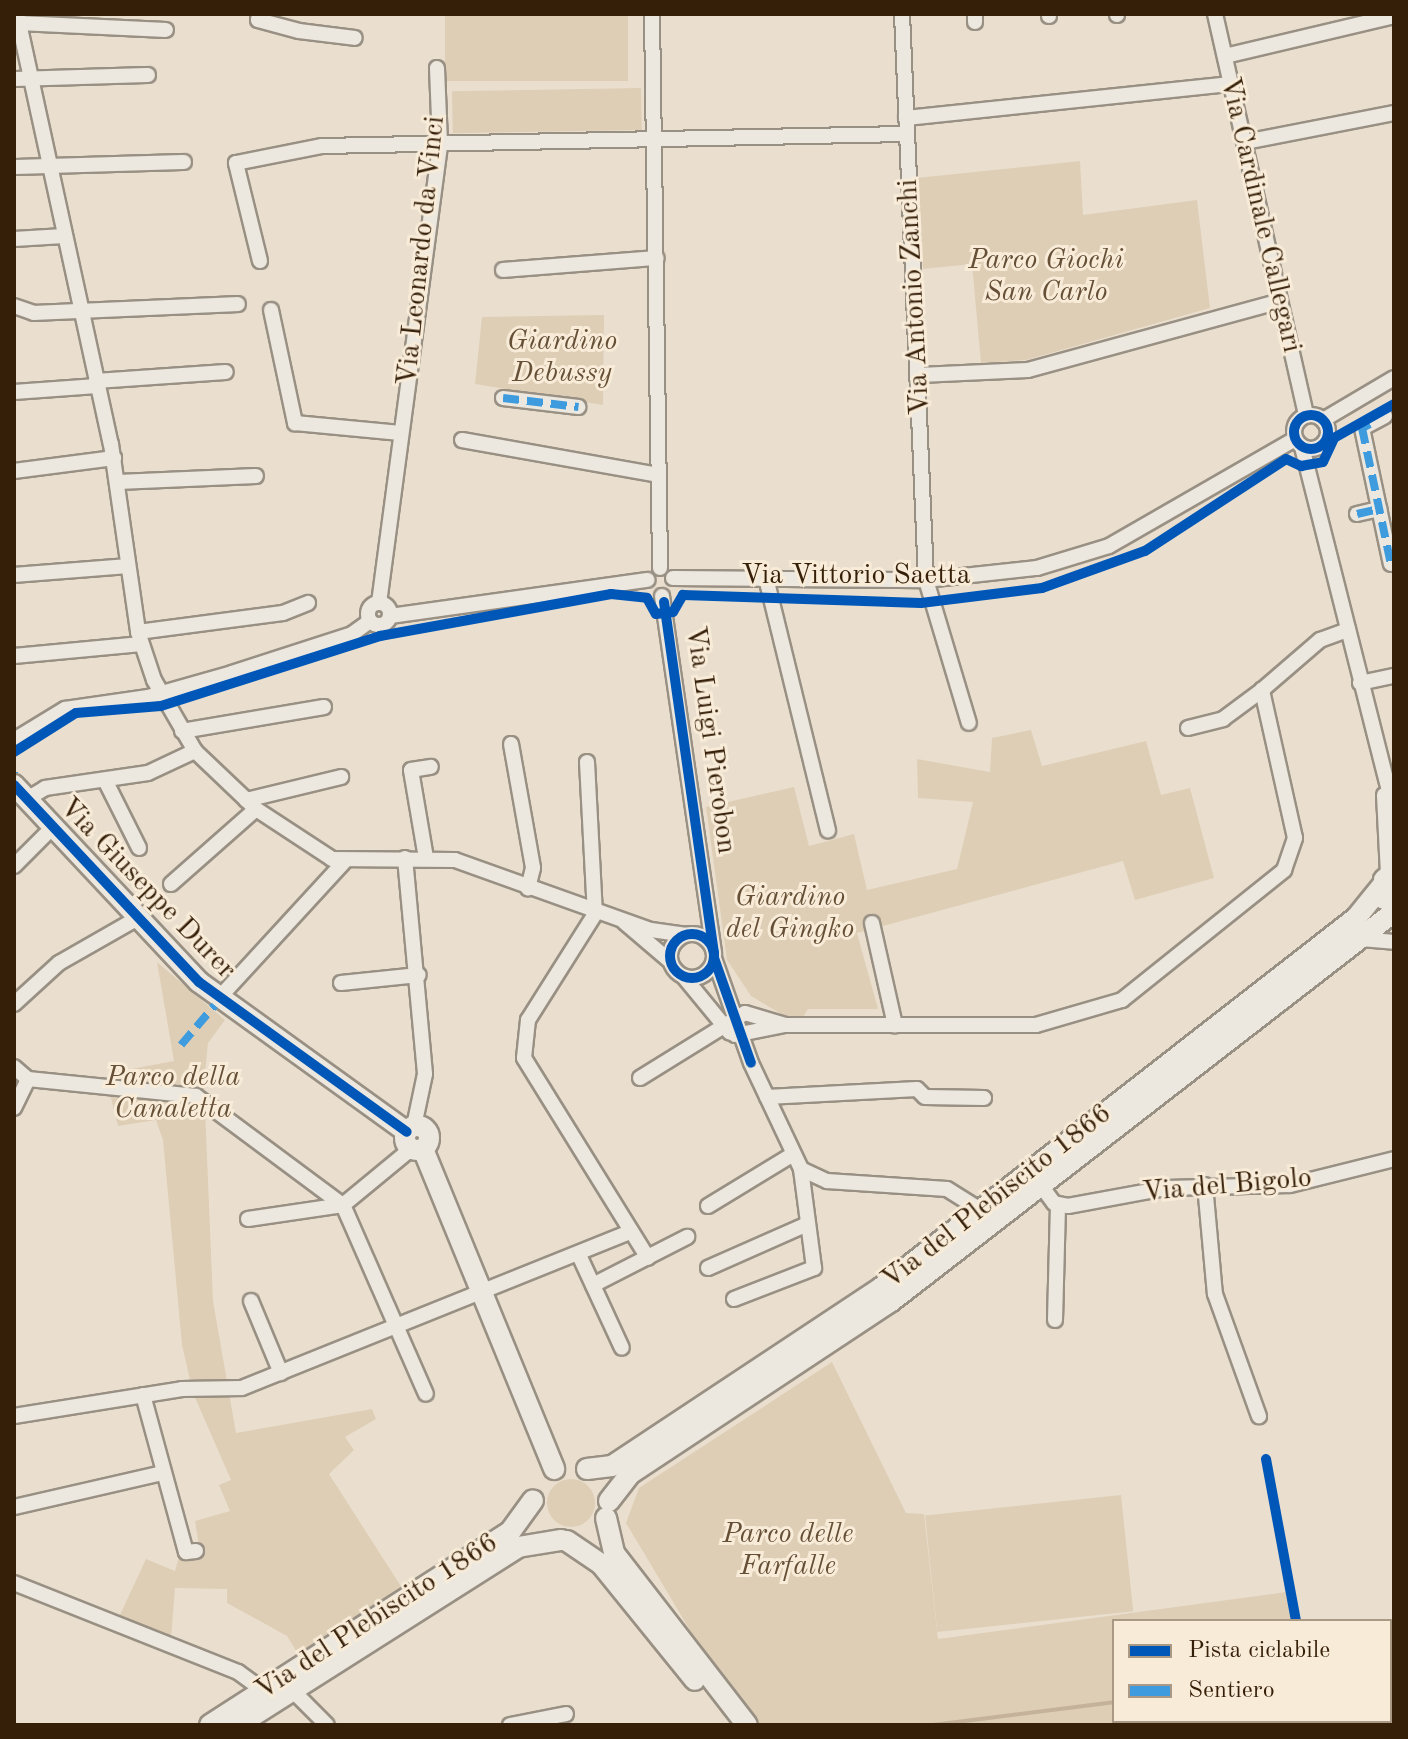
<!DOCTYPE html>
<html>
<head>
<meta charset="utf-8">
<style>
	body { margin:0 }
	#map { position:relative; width:1408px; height:1739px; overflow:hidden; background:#eadfce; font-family:"Old Standard TT",serif }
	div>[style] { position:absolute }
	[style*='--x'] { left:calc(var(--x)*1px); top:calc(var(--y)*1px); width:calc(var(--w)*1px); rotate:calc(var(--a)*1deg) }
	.green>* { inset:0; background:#deceb6; transform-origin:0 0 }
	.round { border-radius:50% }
	.stream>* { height:4px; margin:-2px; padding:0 2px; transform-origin:2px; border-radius:2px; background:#c4b29a }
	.roads { filter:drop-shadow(2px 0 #999084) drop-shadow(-2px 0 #999084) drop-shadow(0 2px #999084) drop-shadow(0 -2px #999084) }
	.street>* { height:14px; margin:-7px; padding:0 7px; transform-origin:7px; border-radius:7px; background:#ede8df }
	.street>.ring { margin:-7px; padding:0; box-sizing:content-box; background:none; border:14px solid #ede8df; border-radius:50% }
	.secondary>* { height:20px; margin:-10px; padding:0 10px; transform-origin:10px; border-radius:10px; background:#ede8df }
	.secondary>.ring { margin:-10px; padding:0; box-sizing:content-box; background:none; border:20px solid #ede8df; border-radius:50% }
	.quiet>* { height:8px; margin-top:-4px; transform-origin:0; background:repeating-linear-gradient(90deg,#3e9bdd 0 16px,transparent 0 24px) }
	.cycleway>* { height:10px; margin:-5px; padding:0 5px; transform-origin:5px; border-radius:5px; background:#0057b8 }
	.cycleway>.ring { margin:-5px; padding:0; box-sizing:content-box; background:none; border:10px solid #0057b8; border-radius:50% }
	span { translate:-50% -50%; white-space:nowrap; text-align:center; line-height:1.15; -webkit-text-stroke:6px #f8ecd8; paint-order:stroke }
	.street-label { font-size:28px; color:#361f09 }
	.park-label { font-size:28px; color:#664f37; font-style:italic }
	.frame { position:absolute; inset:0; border:16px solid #361f09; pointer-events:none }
	.legend { position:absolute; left:1112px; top:1619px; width:280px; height:104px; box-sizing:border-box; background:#f8ecd8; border:2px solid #aa9a85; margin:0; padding:10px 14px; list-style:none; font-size:24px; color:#361f09 }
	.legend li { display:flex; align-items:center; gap:16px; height:40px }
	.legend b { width:40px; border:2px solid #aa9a85 }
</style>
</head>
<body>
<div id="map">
	<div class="green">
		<i style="left:445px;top:14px;width:183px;height:67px"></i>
		<i style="left:641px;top:88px;width:42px;height:189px;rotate:89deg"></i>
		<i style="clip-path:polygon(1080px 161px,1083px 215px,1197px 200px,1210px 308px,1026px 360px,981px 363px,972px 264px,923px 269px,916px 178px)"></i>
		<i style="clip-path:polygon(604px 315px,603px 405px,475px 384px,482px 317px)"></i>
		<i style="clip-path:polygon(1031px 730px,1042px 766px,1146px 741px,1161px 795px,1190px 788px,1214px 878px,1135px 900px,1123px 861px,857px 933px,878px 1009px,808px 1009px,803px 1017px,786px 1017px,751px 996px,727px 960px,706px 807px,794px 787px,809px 846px,854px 834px,867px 890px,957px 869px,973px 802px,918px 798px,917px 759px,990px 772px,992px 738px)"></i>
		<i style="clip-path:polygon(157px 962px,225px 1020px,208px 1043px,204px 1084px,213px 1301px,236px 1433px,372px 1409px,376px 1419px,345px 1437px,354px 1450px,329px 1474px,402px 1588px,298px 1654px,287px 1636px,227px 1603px,227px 1589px,175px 1588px,171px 1639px,118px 1619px,146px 1559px,175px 1571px,181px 1550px,183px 1561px,201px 1558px,195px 1521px,230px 1511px,219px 1485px,231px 1480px,193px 1393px,182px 1345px,163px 1140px,156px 1120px,118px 1126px,110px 1094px,110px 1073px,174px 1061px)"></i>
		<i style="clip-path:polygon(832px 1362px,906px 1513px,924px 1514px,938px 1639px,1286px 1592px,1291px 1621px,1114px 1621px,1114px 1721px,1306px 1725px,761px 1725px,691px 1632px,626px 1523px,639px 1488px)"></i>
		<i class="round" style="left:547px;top:1479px;width:48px;height:48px"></i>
		<i style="left:1121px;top:1495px;width:117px;height:197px;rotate:84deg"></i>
	</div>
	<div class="stream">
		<i style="--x:1198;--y:1721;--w:4;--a:76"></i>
		<i style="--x:933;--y:1725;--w:182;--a:-7.2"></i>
	</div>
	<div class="roads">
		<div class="street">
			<i style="--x:17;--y:14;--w:440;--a:77.7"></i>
			<i style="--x:111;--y:444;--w:190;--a:81.8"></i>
			<i style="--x:138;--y:632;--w:51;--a:71.6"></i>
			<i style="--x:154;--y:680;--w:82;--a:60"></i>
			<i style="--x:195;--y:751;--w:84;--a:43.6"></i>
			<i style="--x:256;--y:809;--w:91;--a:33.3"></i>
			<i style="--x:332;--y:859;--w:123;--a:0.5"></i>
			<i style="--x:455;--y:860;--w:208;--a:19.7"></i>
			<i style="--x:651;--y:930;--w:34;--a:8"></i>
			<i style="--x:259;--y:14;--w:6;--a:99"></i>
			<i style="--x:258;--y:20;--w:42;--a:15"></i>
			<i style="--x:299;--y:31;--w:56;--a:7.1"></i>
			<i style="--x:652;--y:14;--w:554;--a:89.17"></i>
			<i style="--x:902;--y:14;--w:567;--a:87.57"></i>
			<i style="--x:926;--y:580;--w:149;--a:73.3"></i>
			<i style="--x:975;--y:14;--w:8;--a:90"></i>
			<i style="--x:1049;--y:14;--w:2;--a:90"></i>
			<i style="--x:1117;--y:14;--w:1;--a:90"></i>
			<i style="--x:1215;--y:14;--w:412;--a:77.2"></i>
			<i style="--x:19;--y:23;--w:147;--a:2.7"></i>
			<i style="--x:1225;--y:56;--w:174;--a:-13.3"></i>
			<i style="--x:14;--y:79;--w:134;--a:-1.7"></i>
			<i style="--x:906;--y:118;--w:327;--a:-6"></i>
			<i style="--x:1245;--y:142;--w:152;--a:-11"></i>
			<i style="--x:14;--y:167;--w:170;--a:-1.7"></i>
			<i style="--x:14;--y:239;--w:50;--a:-3.4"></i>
			<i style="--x:260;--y:261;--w:101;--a:-103.8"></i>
			<i style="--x:236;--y:163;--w:88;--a:-11.2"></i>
			<i style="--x:322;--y:146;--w:585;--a:-1.18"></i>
			<i style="--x:503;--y:270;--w:154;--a:-4.5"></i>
			<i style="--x:14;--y:306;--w:21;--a:19"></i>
			<i style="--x:34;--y:313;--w:204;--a:-2.5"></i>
			<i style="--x:271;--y:310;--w:116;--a:78"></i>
			<i style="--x:295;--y:423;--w:106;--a:5.4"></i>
			<i style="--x:920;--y:375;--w:108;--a:-2.7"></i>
			<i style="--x:1028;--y:370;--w:261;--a:-15.3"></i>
			<i style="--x:96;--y:381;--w:130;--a:-4"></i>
			<i style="--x:14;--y:392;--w:83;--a:-4.1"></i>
			<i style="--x:503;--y:398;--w:76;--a:6.8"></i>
			<i class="ring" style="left:1294px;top:415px;width:20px;height:20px"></i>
			<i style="--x:1385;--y:416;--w:26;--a:152"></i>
			<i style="--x:1362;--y:428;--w:139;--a:78"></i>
			<i style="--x:1323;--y:420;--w:82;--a:-30.6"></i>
			<i style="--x:462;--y:440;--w:199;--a:10.1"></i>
			<i style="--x:1302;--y:447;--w:374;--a:75.8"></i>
			<i style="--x:14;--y:471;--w:101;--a:-7.4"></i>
			<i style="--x:118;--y:482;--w:138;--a:-2.5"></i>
			<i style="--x:1357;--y:514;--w:23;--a:-13"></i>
			<i style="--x:14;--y:575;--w:114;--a:-4.5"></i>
			<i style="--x:673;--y:578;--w:253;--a:0.5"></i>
			<i style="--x:926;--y:580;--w:112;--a:-6.2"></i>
			<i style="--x:1037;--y:568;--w:75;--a:-17"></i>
			<i style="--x:1109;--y:546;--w:215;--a:-29.9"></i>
			<i style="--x:766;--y:578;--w:260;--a:76.2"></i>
			<i style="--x:662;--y:596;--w:361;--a:81.7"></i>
			<i class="ring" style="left:368px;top:603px;width:8px;height:8px"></i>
			<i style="--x:379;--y:603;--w:464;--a:-82.4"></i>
			<i style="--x:440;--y:143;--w:75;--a:-92.3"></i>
			<i style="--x:390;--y:616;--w:260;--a:-8"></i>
			<i style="--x:138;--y:632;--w:146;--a:-7.5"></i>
			<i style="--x:283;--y:613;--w:27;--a:-22"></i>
			<i style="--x:14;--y:656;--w:128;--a:-5.4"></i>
			<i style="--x:1360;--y:683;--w:35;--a:-12"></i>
			<i style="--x:1188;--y:728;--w:36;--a:-14"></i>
			<i style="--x:1223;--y:719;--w:49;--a:-36.6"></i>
			<i style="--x:182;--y:731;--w:144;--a:-9.6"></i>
			<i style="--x:14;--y:740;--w:60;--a:-31.3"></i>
			<i style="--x:65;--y:709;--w:84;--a:-8.2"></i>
			<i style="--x:148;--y:697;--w:87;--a:-15.9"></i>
			<i style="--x:232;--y:673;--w:126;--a:-18"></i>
			<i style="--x:352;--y:634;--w:22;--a:-36"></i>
			<i style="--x:511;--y:744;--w:126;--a:79.9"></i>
			<i style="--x:533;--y:868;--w:21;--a:104"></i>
			<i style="--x:587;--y:762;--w:152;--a:87"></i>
			<i style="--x:595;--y:914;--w:125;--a:122.3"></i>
			<i style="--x:528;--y:1020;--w:38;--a:96"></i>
			<i style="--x:524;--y:1058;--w:235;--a:58.2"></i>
			<i style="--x:105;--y:780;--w:76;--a:63.4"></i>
			<i style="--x:1384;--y:795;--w:80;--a:87.1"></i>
			<i style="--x:27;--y:799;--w:21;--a:-31"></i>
			<i style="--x:45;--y:788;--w:104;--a:-8.3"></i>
			<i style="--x:148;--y:773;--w:52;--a:-25.1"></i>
			<i style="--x:246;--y:800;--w:98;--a:-13.6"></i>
			<i style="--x:405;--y:858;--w:217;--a:84.7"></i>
			<i style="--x:425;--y:1074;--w:53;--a:101.9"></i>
			<i style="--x:426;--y:858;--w:89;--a:-99.7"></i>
			<i style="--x:411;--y:770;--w:20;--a:-9"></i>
			<i style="--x:14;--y:866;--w:55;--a:-45"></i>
			<i style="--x:171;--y:884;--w:113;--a:-41.4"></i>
			<i style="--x:624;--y:922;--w:60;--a:40.3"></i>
			<i style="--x:872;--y:923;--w:105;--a:77.3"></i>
			<i class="ring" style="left:670px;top:934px;width:30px;height:30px"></i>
			<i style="--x:1361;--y:939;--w:33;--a:5"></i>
			<i style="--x:714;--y:958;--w:111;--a:70.6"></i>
			<i style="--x:751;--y:1063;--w:117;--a:64.7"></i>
			<i style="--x:801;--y:1169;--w:29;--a:25"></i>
			<i style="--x:827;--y:1181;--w:120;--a:3.8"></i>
			<i style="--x:947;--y:1189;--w:40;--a:32"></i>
			<i style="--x:684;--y:977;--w:72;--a:50.6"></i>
			<i style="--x:341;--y:983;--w:78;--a:-5.9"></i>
			<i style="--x:219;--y:998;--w:185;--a:-47.4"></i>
			<i style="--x:14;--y:1004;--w:61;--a:-42.3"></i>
			<i style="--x:59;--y:963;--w:91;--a:-29.7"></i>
			<i style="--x:735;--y:1035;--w:51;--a:-11.3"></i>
			<i style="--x:14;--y:1067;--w:18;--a:41"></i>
			<i style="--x:640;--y:1078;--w:123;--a:-31.8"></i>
			<i style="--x:745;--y:1013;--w:42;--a:16.7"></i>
			<i style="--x:785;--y:1025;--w:251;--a:0"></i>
			<i style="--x:1036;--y:1025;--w:90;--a:-16.2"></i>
			<i style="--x:1122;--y:1000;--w:208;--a:-38.7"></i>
			<i style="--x:1284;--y:870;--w:34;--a:-71"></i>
			<i style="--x:1295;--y:838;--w:152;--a:-102.6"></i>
			<i style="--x:1262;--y:690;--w:77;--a:-40.8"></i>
			<i style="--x:1320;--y:640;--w:30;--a:-20"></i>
			<i style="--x:28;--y:1079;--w:169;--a:5.8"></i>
			<i style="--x:196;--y:1096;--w:183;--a:36.6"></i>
			<i style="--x:343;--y:1205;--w:206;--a:66.3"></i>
			<i style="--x:767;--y:1097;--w:150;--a:-3.1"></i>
			<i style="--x:917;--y:1089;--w:11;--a:45"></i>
			<i style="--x:925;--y:1097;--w:59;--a:1"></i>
			<i style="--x:14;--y:1108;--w:32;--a:-64"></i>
			<i style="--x:1040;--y:1184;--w:24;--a:54"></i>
			<i style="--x:1054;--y:1203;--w:14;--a:12"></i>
			<i style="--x:1068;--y:1206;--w:100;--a:-10.4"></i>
			<i style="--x:1166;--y:1188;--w:124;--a:-1.4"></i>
			<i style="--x:1290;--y:1185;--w:107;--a:-14"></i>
			<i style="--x:1205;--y:1185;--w:109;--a:84.8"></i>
			<i style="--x:1215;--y:1294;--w:130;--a:70.2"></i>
			<i style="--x:708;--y:1206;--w:98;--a:-31.3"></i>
			<i style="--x:248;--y:1219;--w:96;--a:-8.4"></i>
			<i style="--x:343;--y:1205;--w:88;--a:-39.5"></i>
			<i style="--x:579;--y:1255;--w:102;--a:65.2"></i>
			<i style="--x:708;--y:1268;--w:106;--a:-23.9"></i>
			<i style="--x:593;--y:1285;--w:106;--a:-27.1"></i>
			<i style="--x:734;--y:1299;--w:86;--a:-21.2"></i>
			<i style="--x:814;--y:1268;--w:100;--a:-97.5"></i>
			<i style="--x:251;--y:1301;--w:78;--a:67.4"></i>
			<i style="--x:1055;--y:1320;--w:114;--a:-88.5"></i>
			<i style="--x:143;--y:1395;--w:163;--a:74.7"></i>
			<i style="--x:186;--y:1552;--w:10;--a:-6"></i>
			<i style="--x:14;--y:1416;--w:170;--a:-9.1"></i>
			<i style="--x:182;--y:1389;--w:60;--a:-1"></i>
			<i style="--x:242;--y:1388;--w:419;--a:-21.9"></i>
			<i style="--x:14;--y:1507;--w:152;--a:-12.9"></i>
			<i style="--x:14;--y:1583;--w:241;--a:21.7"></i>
			<i style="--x:238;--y:1672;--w:31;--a:36"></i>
			<i style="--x:292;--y:1690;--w:49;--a:45"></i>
			<i style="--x:510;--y:1725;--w:57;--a:-11.1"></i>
		</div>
		<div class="secondary">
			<i style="--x:14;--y:785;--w:270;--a:46.8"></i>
			<i style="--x:199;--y:982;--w:256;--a:35.8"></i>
			<i style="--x:1384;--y:899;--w:19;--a:-90"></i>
			<i style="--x:1384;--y:880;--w:13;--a:-42"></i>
			<i class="ring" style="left:405px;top:1126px;width:4px;height:4px"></i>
			<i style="--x:423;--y:1149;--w:346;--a:67.7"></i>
			<i style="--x:587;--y:1469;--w:25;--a:-7"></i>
			<i style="--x:612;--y:1466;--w:324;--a:-33.5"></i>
			<i style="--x:882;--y:1287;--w:601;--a:-37.9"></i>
			<i style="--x:1356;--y:918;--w:41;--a:-50.9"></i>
			<i style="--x:609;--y:1501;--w:34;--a:-52"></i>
			<i style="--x:630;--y:1474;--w:312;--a:-33.5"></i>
			<i style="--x:890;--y:1302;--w:637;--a:-37.73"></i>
			<i style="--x:606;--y:1518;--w:36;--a:77"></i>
			<i style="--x:614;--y:1553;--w:217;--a:52.3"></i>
			<i style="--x:567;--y:1541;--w:41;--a:34.1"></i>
			<i style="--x:601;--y:1564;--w:149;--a:51"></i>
			<i style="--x:210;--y:1725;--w:357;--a:-32.8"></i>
			<i style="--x:510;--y:1532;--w:39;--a:-54"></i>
			<i style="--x:238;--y:1725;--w:332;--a:-32.4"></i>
			<i style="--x:518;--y:1547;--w:44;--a:-9.2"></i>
		</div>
	</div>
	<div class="quiet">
		<i style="--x:503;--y:398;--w:76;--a:6.8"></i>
		<i style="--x:1370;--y:424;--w:9;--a:153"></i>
		<i style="--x:1362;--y:428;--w:139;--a:78"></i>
		<i style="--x:1357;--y:514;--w:23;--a:-13"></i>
		<i style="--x:14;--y:772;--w:1;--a:90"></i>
		<i style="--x:181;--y:1045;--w:52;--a:-49.6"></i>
	</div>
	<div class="cycleway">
		<i class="ring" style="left:1294px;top:415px;width:24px;height:24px"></i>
		<i style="--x:664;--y:602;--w:355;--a:81.9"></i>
		<i style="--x:14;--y:752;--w:73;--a:-32.2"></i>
		<i style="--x:76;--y:713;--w:85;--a:-4.7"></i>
		<i style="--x:161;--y:706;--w:230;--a:-17.7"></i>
		<i style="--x:380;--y:636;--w:235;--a:-10.3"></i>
		<i style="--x:611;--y:594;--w:36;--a:6"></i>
		<i style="--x:647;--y:598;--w:18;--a:61"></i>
		<i style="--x:656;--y:614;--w:17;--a:-7"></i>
		<i style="--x:673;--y:612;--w:20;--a:-60"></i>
		<i style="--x:683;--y:595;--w:238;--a:1.9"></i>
		<i style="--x:921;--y:603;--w:122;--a:-7.1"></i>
		<i style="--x:1042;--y:588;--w:109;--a:-19.8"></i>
		<i style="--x:1145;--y:551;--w:168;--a:-33.1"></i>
		<i style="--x:1286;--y:459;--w:17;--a:25"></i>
		<i style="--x:1301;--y:466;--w:22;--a:-10"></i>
		<i style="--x:1323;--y:462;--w:26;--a:-65"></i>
		<i style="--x:1334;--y:438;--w:69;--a:-29.5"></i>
		<i style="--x:14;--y:785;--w:270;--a:46.8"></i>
		<i style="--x:199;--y:982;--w:256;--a:35.8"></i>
		<i class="ring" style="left:670px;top:934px;width:34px;height:34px"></i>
		<i style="--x:714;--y:958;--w:111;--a:70.6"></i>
		<i style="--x:1266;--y:1459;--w:165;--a:79.5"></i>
	</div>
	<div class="street-label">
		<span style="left:1260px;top:215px;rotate:77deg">Via Cardinale Callegari</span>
		<span style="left:422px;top:251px;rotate:-84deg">Via Leonardo da Vinci</span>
		<span style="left:915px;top:297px;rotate:-93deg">Via Antonio Zanchi</span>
		<span style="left:856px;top:576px">Via Vittorio Saetta</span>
		<span style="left:710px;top:740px;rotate:82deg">Via Luigi Pierobon</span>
		<span style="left:147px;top:889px;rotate:46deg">Via Giuseppe Durer</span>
		<span style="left:1227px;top:1186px;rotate:-5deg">Via del Bigolo</span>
		<span style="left:997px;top:1197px;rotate:-38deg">Via del Plebiscito 1866</span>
		<span style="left:377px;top:1617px;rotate:-33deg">Via del Plebiscito 1866</span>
	</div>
	<div class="park-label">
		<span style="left:1046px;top:277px">Parco Giochi<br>San Carlo</span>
		<span style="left:562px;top:358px">Giardino<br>Debussy</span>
		<span style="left:790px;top:914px">Giardino<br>del Gingko</span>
		<span style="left:173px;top:1094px">Parco della<br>Canaletta</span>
		<span style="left:788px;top:1551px">Parco delle<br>Farfalle</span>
	</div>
	<div class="frame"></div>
	<ul class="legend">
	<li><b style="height:10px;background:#0057b8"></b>Pista ciclabile</li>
	<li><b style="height:10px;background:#3e9bdd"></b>Sentiero</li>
	</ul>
</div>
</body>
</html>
